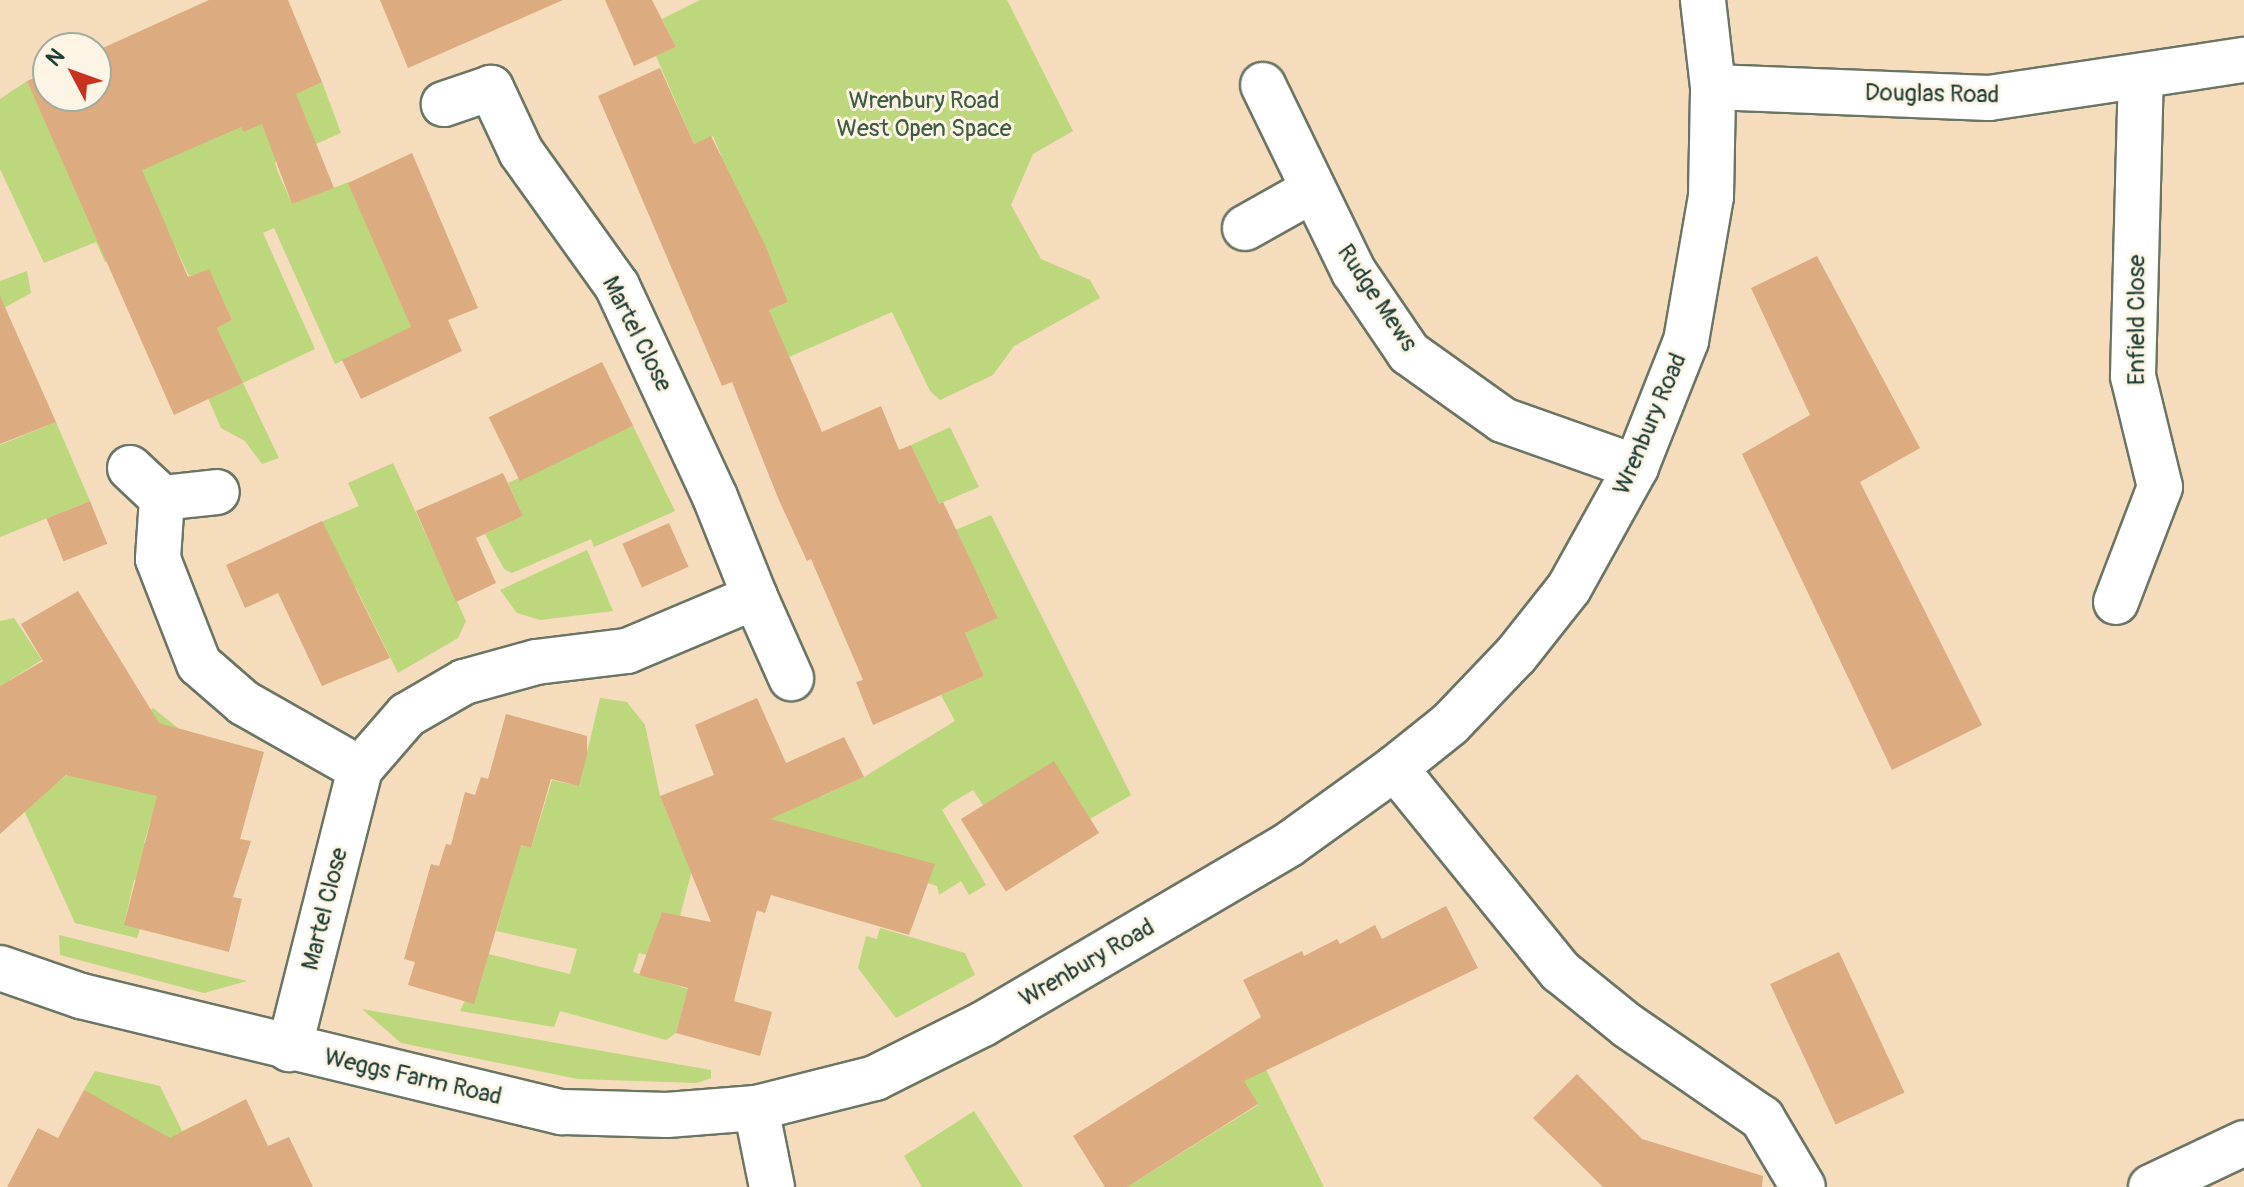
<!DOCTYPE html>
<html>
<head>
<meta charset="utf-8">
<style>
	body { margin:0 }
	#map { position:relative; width:2244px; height:1187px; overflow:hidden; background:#f4dcbc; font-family:Pangolin,sans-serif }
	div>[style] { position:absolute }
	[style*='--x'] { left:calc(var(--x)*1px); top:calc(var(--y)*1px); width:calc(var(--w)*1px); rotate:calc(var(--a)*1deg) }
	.green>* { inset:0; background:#bcd77c }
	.building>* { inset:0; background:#dcab7f; transform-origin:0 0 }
	.roads { filter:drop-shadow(2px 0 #6a7564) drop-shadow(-2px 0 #6a7564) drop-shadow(0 2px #6a7564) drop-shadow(0 -2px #6a7564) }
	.minor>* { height:44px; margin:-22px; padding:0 22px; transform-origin:22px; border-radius:22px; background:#fff }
	.tertiary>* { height:44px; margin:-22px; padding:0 22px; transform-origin:22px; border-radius:22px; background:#fff }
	span { translate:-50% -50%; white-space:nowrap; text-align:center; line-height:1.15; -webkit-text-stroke:6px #fcf5e5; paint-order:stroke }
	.street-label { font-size:24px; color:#1f3d34 }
	.park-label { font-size:24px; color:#3e5c42 }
	.north { position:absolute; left:32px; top:32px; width:80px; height:80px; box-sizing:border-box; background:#fcf5e5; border:2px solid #a4ab9e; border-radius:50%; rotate:311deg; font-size:22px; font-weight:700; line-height:32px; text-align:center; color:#1f3d34 }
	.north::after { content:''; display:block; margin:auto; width:28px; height:36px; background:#c8321e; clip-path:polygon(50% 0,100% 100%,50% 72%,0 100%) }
</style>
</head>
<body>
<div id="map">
	<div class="green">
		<i style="clip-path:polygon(700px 0,1007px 0,1073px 131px,1033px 154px,1011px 205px,1041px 259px,1090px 280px,1100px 298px,1014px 346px,993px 375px,940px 400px,930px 391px,892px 312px,789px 357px,769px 310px,788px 302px,772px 262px,704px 163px,721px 155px,713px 136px,694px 144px,656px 56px,676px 47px,662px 19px)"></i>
		<i style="clip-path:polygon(27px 81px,79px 196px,224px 87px,243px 132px,268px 85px,322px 82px,341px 133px,275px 162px,277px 170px,292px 204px,349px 182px,427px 364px,383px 341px,335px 364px,274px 228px,263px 233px,315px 349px,243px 383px,279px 458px,262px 464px,245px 441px,221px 428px,208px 398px,243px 383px,217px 328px,232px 320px,209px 270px,189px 276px,169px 234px,105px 262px,96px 242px,44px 263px,0 169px,0 99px)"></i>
		<i style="clip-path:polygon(27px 271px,31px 293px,0 310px,0 281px)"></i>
		<i style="clip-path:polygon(56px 422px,90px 501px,0 537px,0 445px)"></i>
		<i style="clip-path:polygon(633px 426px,675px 511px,594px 547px,591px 539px,512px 573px,504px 569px,485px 534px,523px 516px,508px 483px)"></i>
		<i style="clip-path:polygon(950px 427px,979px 487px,927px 509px,908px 474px,922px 468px,911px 445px)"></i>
		<i style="clip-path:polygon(393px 463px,466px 621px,458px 638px,398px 673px,356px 588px,337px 596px,307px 528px,359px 506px,348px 483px)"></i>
		<i style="clip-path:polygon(991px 515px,1131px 795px,1090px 819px,983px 805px,973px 790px,951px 803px,942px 810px,986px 885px,969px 895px,961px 881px,939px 895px,937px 886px,925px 882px,692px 870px,680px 916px,662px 912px,657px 926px,669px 961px,639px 953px,633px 972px,688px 989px,676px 1033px,666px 1040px,560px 1011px,554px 1027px,460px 1011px,488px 954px,570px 974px,577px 949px,496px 931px,515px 864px,478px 833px,531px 848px,552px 780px,579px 786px,600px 698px,627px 702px,645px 725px,660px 796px,676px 836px,698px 828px,801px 756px,820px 797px,864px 777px,955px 721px,941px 695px,984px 676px,965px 633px,998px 618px,988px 596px,906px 551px)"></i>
		<i style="clip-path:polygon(587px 550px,613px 611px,540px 620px,517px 613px,500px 590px)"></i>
		<i style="clip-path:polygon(14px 618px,42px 660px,0 686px,0 621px)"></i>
		<i style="clip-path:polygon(0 690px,58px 782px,153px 708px,178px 728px,144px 843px,189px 854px,154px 878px,134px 880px,125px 921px,140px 929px,137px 938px,75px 923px,23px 808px)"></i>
		<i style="clip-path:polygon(880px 928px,965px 953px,975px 975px,896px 1018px,858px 968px,866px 936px,877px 939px)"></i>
		<i style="clip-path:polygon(59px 935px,247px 981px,204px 993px,60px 955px)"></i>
		<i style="clip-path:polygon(362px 1009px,711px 1070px,711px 1078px,697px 1083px,578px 1079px,401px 1043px)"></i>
		<i style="clip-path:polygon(1248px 1033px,1324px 1187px,1127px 1187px,1258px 1105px,1224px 1049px)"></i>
		<i style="clip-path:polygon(95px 1071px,160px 1086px,182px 1131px,199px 1123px,229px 1187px,84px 1090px)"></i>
		<i style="clip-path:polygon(974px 1111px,1023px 1187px,922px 1187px,904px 1156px)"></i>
	</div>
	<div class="building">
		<i style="clip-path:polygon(209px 0,288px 0,322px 82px,296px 94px,334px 188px,292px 204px,262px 124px,243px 132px,241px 127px,142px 170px,188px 277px,209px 269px,232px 320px,217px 328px,243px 383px,174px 415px,27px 81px,48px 72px,48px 96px,96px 96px,96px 51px)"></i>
		<i style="clip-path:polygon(380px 0,563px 0,408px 68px)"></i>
		<i style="clip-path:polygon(605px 0,652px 0,676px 47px,634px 66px)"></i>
		<i style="clip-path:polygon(660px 68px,694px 144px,711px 136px,765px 245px,788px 302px,769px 310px,822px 432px,881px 406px,899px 450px,911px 445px,939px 504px,943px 502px,998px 618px,965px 633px,984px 676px,873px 725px,856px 682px,863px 680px,811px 559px,807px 561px,778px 498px,732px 382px,722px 386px,598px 96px)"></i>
		<i style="clip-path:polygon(412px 153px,478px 308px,448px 320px,462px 351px,361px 399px,342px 360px,411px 327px,348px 183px)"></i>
		<i style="clip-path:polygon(1817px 256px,1920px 448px,1860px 482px,1982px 725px,1892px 770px,1742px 454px,1810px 415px,1751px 288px)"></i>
		<i style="clip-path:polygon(0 296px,56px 422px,0 444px)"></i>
		<i style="left:602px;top:362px;width:71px;height:126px;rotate:64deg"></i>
		<i style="clip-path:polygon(503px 473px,523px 516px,476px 538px,496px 583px,456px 602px,416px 511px)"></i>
		<i style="left:90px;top:501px;width:46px;height:47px;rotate:68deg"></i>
		<i style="clip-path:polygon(322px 521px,390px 658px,322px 686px,278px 593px,245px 608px,226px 565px)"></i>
		<i style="left:669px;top:523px;width:48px;height:51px;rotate:66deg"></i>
		<i style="clip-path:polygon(78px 591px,159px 723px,264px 752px,240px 839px,251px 841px,233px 897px,242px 899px,229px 952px,124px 925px,157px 796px,66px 775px,0 834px,0 686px,43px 661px,21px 624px)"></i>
		<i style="clip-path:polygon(757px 698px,786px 763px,844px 737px,864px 777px,770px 819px,935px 864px,909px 935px,771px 895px,765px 913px,757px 910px,734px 1001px,772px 1012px,760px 1056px,676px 1033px,688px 988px,639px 975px,662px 912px,711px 922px,660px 796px,714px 775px,695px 725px)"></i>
		<i style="clip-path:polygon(506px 714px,587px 736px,587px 755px,579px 786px,551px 779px,531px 848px,521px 845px,474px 1004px,408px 985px,415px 962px,404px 959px,431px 864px,439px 866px,446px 844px,451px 845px,465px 792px,475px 795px,481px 777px,488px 779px)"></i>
		<i style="left:1054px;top:761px;width:85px;height:110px;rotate:58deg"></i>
		<i style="clip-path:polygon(1446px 906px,1478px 968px,1244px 1081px,1258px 1104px,1127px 1187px,1105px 1187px,1073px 1136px,1261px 1017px,1243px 980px,1302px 951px,1304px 956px,1337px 939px,1340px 944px,1375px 925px,1382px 939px)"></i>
		<i style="left:1839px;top:952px;width:155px;height:76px;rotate:65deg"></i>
		<i style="clip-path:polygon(1577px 1074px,1642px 1139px,1763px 1176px,1762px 1187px,1603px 1187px,1533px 1118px)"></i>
		<i style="clip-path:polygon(84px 1090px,170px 1138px,246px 1099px,268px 1146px,289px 1137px,313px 1187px,7px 1187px,38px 1128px,58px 1138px)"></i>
	</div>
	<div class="roads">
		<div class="minor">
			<i style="--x:1263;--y:85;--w:208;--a:64.1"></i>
			<i style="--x:1354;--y:272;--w:98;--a:55.8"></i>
			<i style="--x:1409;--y:353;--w:115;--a:35.5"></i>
			<i style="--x:1503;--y:420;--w:141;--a:19.5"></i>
			<i style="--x:1713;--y:87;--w:276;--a:2.3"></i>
			<i style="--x:1989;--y:98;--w:258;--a:-8.5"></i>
			<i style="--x:1245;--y:228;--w:76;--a:-29.3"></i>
			<i style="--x:130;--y:468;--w:44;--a:43.2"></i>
			<i style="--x:162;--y:498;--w:61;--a:93.8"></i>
			<i style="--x:158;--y:559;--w:113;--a:68.7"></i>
			<i style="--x:199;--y:664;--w:60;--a:40.9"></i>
			<i style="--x:244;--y:703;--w:133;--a:29.6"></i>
			<i style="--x:360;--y:769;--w:289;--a:104.2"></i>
			<i style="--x:162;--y:498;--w:55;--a:-6.2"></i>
			<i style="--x:755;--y:597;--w:89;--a:66"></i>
			<i style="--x:2116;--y:602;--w:123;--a:-69.1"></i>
			<i style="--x:2160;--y:487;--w:114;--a:-103.7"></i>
			<i style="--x:2133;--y:376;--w:300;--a:-88.5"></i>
			<i style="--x:1395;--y:768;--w:262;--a:50.9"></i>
			<i style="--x:1560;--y:971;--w:87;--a:39"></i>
			<i style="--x:1628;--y:1026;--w:163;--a:34.5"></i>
			<i style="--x:1762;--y:1118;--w:80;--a:59.3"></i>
			<i style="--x:360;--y:769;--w:72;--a:-49"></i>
			<i style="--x:407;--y:715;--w:66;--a:-30.1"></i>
			<i style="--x:464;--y:682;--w:75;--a:-15.5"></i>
			<i style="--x:536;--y:662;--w:92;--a:-6.9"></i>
			<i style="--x:627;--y:651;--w:139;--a:-22.9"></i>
			<i style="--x:755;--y:597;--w:108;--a:-111.8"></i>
			<i style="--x:715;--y:497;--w:233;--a:-114.9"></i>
			<i style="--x:617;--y:286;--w:165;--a:-125.6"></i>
			<i style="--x:521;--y:152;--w:71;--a:-115.1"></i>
			<i style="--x:491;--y:88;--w:50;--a:161.2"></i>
			<i style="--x:0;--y:968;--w:86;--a:19.1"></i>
			<i style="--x:81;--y:996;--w:494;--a:13.6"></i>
			<i style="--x:561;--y:1112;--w:106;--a:1.6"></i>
			<i style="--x:667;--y:1115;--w:89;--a:-4.5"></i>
			<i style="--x:756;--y:1108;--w:123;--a:-14.1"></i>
			<i style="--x:875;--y:1078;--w:121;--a:-26.6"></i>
			<i style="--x:983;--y:1024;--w:354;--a:-30.4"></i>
			<i style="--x:1288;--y:845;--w:132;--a:-35.7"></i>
			<i style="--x:1395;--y:768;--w:70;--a:-38.7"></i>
			<i style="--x:1450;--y:724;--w:95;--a:-46.3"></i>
			<i style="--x:1516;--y:655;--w:85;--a:-51.7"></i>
			<i style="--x:1569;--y:588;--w:138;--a:-61"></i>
			<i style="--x:1636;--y:467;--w:136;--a:-68.4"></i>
			<i style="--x:1686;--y:341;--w:147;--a:-80.2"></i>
			<i style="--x:1711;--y:196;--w:109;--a:-88.9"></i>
			<i style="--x:1713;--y:87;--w:88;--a:-96.6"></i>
			<i style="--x:756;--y:1108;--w:81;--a:78.6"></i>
		</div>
		<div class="tertiary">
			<i style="--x:2151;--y:1187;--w:103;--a:-25.3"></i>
		</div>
	</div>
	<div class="street-label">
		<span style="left:1932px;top:94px;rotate:1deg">Douglas Road</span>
		<span style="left:1377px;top:298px;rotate:56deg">Rudge Mews</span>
		<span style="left:2137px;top:320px;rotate:-90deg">Enfield Close</span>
		<span style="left:637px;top:334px;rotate:63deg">Martel Close</span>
		<span style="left:1650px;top:424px;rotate:-67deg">Wrenbury Road</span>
		<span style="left:325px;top:909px;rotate:-76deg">Martel Close</span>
		<span style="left:1087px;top:963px;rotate:-30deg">Wrenbury Road</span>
		<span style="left:413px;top:1077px;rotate:13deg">Weggs Farm Road</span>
	</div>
	<div class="park-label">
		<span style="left:924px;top:115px">Wrenbury Road<br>West Open Space</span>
	</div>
	<div class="north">N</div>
</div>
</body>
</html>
